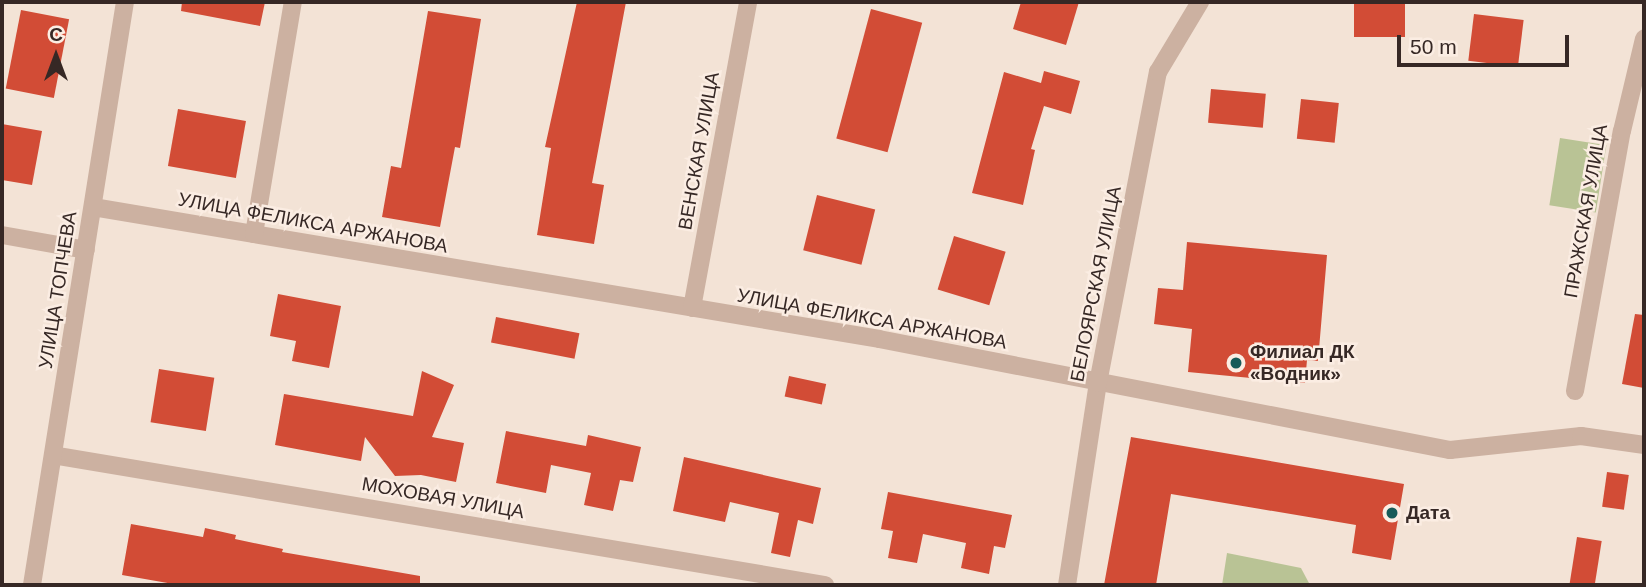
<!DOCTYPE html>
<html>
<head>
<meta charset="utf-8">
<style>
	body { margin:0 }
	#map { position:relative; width:1646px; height:587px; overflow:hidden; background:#f3e3d6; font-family:Helvetica,sans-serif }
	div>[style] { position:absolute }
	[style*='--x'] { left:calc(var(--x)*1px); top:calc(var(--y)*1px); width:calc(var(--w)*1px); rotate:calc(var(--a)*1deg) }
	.green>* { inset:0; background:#b9c395; transform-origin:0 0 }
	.building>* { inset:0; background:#d24c36; transform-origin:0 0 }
	.minor>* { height:18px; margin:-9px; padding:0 9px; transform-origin:9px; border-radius:9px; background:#ccb1a1 }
	.dots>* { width:19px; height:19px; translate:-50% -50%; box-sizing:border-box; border:4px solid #fbede3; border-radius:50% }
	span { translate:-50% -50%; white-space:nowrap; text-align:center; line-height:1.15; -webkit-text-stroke:5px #fbede3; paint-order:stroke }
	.street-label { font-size:19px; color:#362825 }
	.poi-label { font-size:19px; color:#362825; font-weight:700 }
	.left { translate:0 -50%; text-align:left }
	.frame { position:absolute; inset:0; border:4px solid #362825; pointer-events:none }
	.north { position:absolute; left:21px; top:21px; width:70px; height:70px; -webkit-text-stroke:5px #fbede3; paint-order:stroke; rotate:0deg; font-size:19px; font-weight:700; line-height:28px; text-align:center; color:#362825 }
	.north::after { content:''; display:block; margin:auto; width:24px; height:32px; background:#362825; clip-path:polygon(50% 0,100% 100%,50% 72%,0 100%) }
	.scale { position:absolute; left:1397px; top:35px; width:172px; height:32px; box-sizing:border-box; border:4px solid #362825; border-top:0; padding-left:9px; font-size:21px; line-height:24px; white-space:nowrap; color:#362825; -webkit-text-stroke:5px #fbede3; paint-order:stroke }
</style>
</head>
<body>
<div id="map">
	<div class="green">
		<i style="left:1560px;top:138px;width:47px;height:68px;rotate:9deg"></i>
		<i style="clip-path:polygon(1227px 553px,1301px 568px,1310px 585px,1222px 585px)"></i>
	</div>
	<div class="building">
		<i style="clip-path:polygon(182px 2px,265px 2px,260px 26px,181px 11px)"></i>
		<i style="clip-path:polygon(577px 2px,626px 2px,592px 183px,604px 185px,594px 244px,537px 235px,551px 148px,545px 147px)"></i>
		<i style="clip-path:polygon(1021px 2px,1079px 2px,1066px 45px,1013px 29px)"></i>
		<i style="left:1354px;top:2px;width:51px;height:35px"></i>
		<i style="left:871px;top:9px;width:53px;height:134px;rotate:15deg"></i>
		<i style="left:21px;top:10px;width:49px;height:80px;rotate:11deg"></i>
		<i style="clip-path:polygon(428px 11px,481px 19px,460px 148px,455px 147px,440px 227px,382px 217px,391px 166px,401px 168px)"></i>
		<i style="left:1474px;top:14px;width:50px;height:47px;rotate:7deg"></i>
		<i style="clip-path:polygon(1044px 71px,1080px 81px,1071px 114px,1044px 106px,1031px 149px,1035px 150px,1023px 205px,972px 193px,1004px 72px,1041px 83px)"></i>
		<i style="left:1211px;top:89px;width:55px;height:34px;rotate:5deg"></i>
		<i style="left:1301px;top:99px;width:38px;height:40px;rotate:6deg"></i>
		<i style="left:178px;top:109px;width:69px;height:58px;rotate:10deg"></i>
		<i style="clip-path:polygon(2px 124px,42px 131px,32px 185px,2px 180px)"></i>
		<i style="left:817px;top:195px;width:60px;height:57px;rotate:14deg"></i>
		<i style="left:954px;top:236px;width:54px;height:56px;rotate:17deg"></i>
		<i style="clip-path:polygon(1187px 242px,1327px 255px,1318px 361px,1307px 360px,1305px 383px,1188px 372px,1192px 329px,1154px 324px,1158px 288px,1183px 290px)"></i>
		<i style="clip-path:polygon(278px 294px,341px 306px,329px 368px,292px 361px,296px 341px,270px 336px)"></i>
		<i style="clip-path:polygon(1635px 314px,1644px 315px,1644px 388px,1622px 384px)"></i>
		<i style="left:496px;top:317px;width:85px;height:26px;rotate:11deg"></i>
		<i style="left:159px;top:369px;width:56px;height:54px;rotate:9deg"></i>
		<i style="clip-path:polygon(422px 371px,454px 385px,432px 437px,464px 443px,456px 482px,421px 475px,395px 476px,365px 437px,361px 461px,275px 445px,284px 394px,413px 416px)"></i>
		<i style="left:789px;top:376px;width:38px;height:21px;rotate:12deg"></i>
		<i style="clip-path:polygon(506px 431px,586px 446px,588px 435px,641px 447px,633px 482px,620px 480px,613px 511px,584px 505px,591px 473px,551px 465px,546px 493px,496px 483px)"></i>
		<i style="clip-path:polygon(1131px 437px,1404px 484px,1391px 560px,1352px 553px,1356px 525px,1171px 494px,1156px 585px,1104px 585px)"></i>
		<i style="clip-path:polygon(684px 457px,821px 488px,813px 524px,798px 520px,790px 557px,771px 553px,779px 513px,730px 502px,725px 522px,673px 511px)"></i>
		<i style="left:1607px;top:472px;width:22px;height:35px;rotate:8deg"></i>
		<i style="clip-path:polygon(888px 492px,1012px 515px,1005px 548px,994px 546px,989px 574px,961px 568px,966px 543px,923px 534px,917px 563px,888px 558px,893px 531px,881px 529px)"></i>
		<i style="clip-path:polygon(131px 524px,203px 537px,205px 528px,236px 535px,235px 539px,283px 549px,282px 552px,420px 576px,420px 585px,179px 585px,122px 575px)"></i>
		<i style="left:1577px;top:537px;width:25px;height:49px;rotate:9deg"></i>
	</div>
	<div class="minor">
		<i style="--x:93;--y:207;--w:797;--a:9.53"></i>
		<i style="--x:879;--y:339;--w:582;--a:11"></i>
		<i style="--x:1450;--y:450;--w:132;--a:-6.1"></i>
		<i style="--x:1581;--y:436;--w:64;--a:8.1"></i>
		<i style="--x:254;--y:234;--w:235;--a:-80.5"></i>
		<i style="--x:2;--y:235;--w:85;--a:10.1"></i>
		<i style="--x:692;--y:308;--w:311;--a:-79.6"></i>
		<i style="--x:1575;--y:391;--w:264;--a:-79.8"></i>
		<i style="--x:1622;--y:131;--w:95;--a:-76.6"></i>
		<i style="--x:53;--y:455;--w:783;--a:9.56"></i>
		<i style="--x:32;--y:585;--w:590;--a:-80.94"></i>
		<i style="--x:1067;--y:585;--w:204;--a:-81.3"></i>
		<i style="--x:1098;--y:383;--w:317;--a:-79.1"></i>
		<i style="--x:1158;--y:72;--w:82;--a:-59"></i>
	</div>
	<div class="dots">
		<i style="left:1236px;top:363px;background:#175b59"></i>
		<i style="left:1392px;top:513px;background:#175b59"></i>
	</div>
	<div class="street-label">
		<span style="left:699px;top:151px;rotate:-80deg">ВЕНСКАЯ УЛИЦА</span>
		<span style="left:1586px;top:211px;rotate:-80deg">ПРАЖСКАЯ УЛИЦА</span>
		<span style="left:313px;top:223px;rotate:10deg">УЛИЦА ФЕЛИКСА АРЖАНОВА</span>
		<span style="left:1096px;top:284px;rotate:-79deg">БЕЛОЯРСКАЯ УЛИЦА</span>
		<span style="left:58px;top:290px;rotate:-81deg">УЛИЦА ТОПЧЕВА</span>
		<span style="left:872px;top:319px;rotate:10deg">УЛИЦА ФЕЛИКСА АРЖАНОВА</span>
		<span style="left:443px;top:498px;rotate:10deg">МОХОВАЯ УЛИЦА</span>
	</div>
	<div class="poi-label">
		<span class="left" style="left:1250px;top:363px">Филиал ДК<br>«Водник»</span>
		<span class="left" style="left:1406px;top:513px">Дата</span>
	</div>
	<div class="frame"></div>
	<div class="north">С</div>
	<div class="scale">50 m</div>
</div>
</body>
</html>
